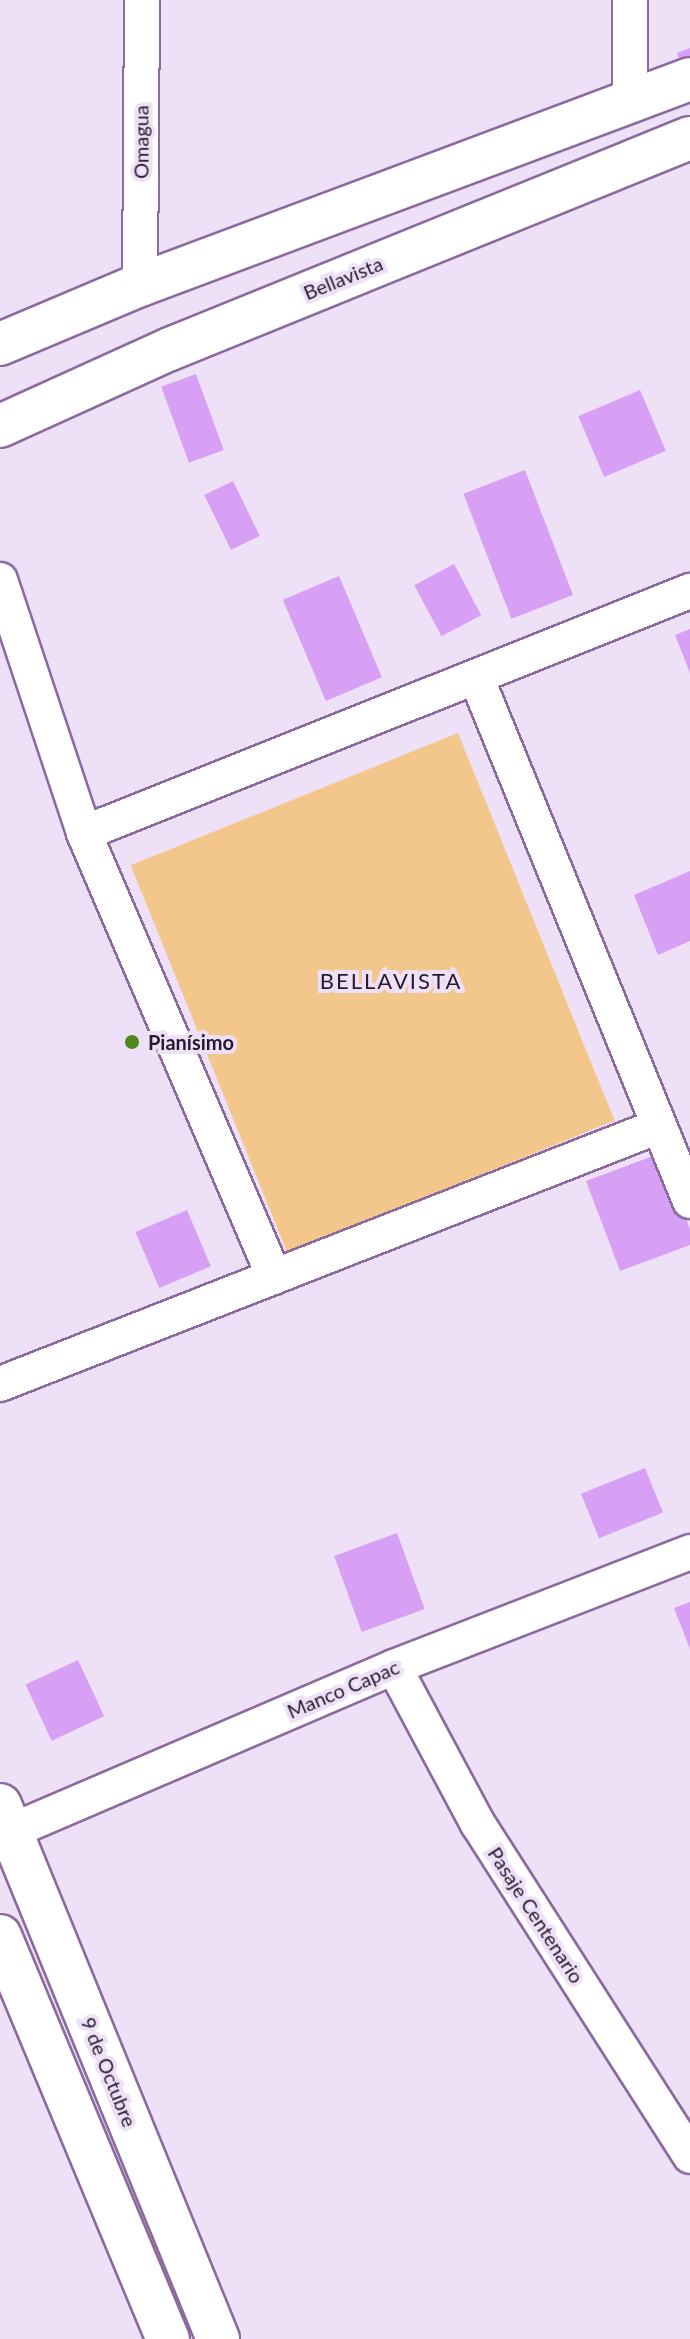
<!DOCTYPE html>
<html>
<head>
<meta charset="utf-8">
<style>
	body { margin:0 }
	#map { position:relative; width:690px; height:2339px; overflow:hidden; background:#eee0f7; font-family:Lato,sans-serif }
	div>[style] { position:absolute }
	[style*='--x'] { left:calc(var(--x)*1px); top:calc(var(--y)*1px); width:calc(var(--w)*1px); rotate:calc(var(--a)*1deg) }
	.green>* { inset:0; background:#f3c68c; transform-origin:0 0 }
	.building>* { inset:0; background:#d7a0f5; transform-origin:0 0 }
	.roads { filter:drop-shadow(2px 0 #8b6a9e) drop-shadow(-2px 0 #8b6a9e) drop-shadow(0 2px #8b6a9e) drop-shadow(0 -2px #8b6a9e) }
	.minor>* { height:34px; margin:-17px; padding:0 17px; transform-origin:17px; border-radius:17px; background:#fff }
	.tertiary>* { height:42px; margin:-21px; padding:0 21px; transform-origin:21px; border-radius:21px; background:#fff }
	.dots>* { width:22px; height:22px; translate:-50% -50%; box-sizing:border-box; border:4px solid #eee0f7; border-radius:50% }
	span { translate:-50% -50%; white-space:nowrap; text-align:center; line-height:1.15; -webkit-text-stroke:8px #eee0f7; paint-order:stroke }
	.street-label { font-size:20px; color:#27192e }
	.poi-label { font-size:20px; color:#27192e; font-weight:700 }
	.left { translate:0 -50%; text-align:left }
	.neighbourhood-label { font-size:22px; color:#27192e; letter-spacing:2px }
</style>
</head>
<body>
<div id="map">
	<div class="green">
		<i style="left:458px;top:733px;width:418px;height:353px;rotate:68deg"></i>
	</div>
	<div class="building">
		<i style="clip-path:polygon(690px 48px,690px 73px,685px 75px,677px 53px)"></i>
		<i style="left:196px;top:374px;width:81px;height:37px;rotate:70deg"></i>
		<i style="left:640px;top:390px;width:66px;height:67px;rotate:67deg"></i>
		<i style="left:525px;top:470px;width:134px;height:66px;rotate:69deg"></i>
		<i style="left:233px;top:481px;width:61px;height:32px;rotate:64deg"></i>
		<i style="left:454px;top:564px;width:58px;height:45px;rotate:62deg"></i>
		<i style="left:339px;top:576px;width:110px;height:61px;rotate:67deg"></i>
		<i style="clip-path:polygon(690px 629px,690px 673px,675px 635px)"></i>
		<i style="clip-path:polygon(690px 871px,690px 941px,658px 955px,634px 895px)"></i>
		<i style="clip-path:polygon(661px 1153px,690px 1229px,690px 1245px,620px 1271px,586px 1181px)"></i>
		<i style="left:187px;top:1210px;width:61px;height:56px;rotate:67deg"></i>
		<i style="left:645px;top:1468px;width:48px;height:69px;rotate:68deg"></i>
		<i style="left:397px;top:1533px;width:81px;height:67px;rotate:70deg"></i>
		<i style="clip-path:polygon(690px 1602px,690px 1649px,674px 1608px)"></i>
		<i style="left:78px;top:1660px;width:62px;height:58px;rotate:65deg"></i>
	</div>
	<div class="roads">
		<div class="minor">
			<i style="--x:630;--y:0;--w:102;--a:90"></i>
			<i style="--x:140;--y:285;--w:285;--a:-89.6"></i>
			<i style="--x:0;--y:580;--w:267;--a:71.6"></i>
			<i style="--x:84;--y:833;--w:483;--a:66.8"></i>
			<i style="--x:476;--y:677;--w:566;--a:67.79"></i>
			<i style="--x:84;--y:833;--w:653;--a:-21.77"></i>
			<i style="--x:0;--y:1384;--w:708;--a:-21.38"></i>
			<i style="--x:394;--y:1667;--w:178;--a:61.9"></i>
			<i style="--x:478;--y:1824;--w:394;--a:57.4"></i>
			<i style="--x:0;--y:1836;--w:429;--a:-23.2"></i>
			<i style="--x:394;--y:1667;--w:318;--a:-21.2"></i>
		</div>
		<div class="tertiary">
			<i style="--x:0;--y:344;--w:152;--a:-22.9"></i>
			<i style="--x:140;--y:285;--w:587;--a:-20.53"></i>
			<i style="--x:0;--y:426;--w:187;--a:-24.4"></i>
			<i style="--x:170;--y:349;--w:561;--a:-22.09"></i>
			<i style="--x:0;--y:1805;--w:577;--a:67.79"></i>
			<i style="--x:0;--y:1936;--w:437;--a:67.4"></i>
		</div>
	</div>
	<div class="dots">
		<i style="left:132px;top:1042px;background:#52861e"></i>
	</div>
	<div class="street-label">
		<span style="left:141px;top:142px;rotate:-90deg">Omagua</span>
		<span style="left:343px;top:278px;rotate:-22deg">Bellavista</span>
		<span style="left:343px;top:1689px;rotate:-23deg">Manco Capac</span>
		<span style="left:536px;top:1915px;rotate:57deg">Pasaje Centenario</span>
		<span style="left:109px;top:2072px;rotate:68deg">9 de Octubre</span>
	</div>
	<div class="poi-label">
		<span class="left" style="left:148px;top:1042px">Pianísimo</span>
	</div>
	<div class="neighbourhood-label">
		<span style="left:391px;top:981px">BELLAVISTA</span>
	</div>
</div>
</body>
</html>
